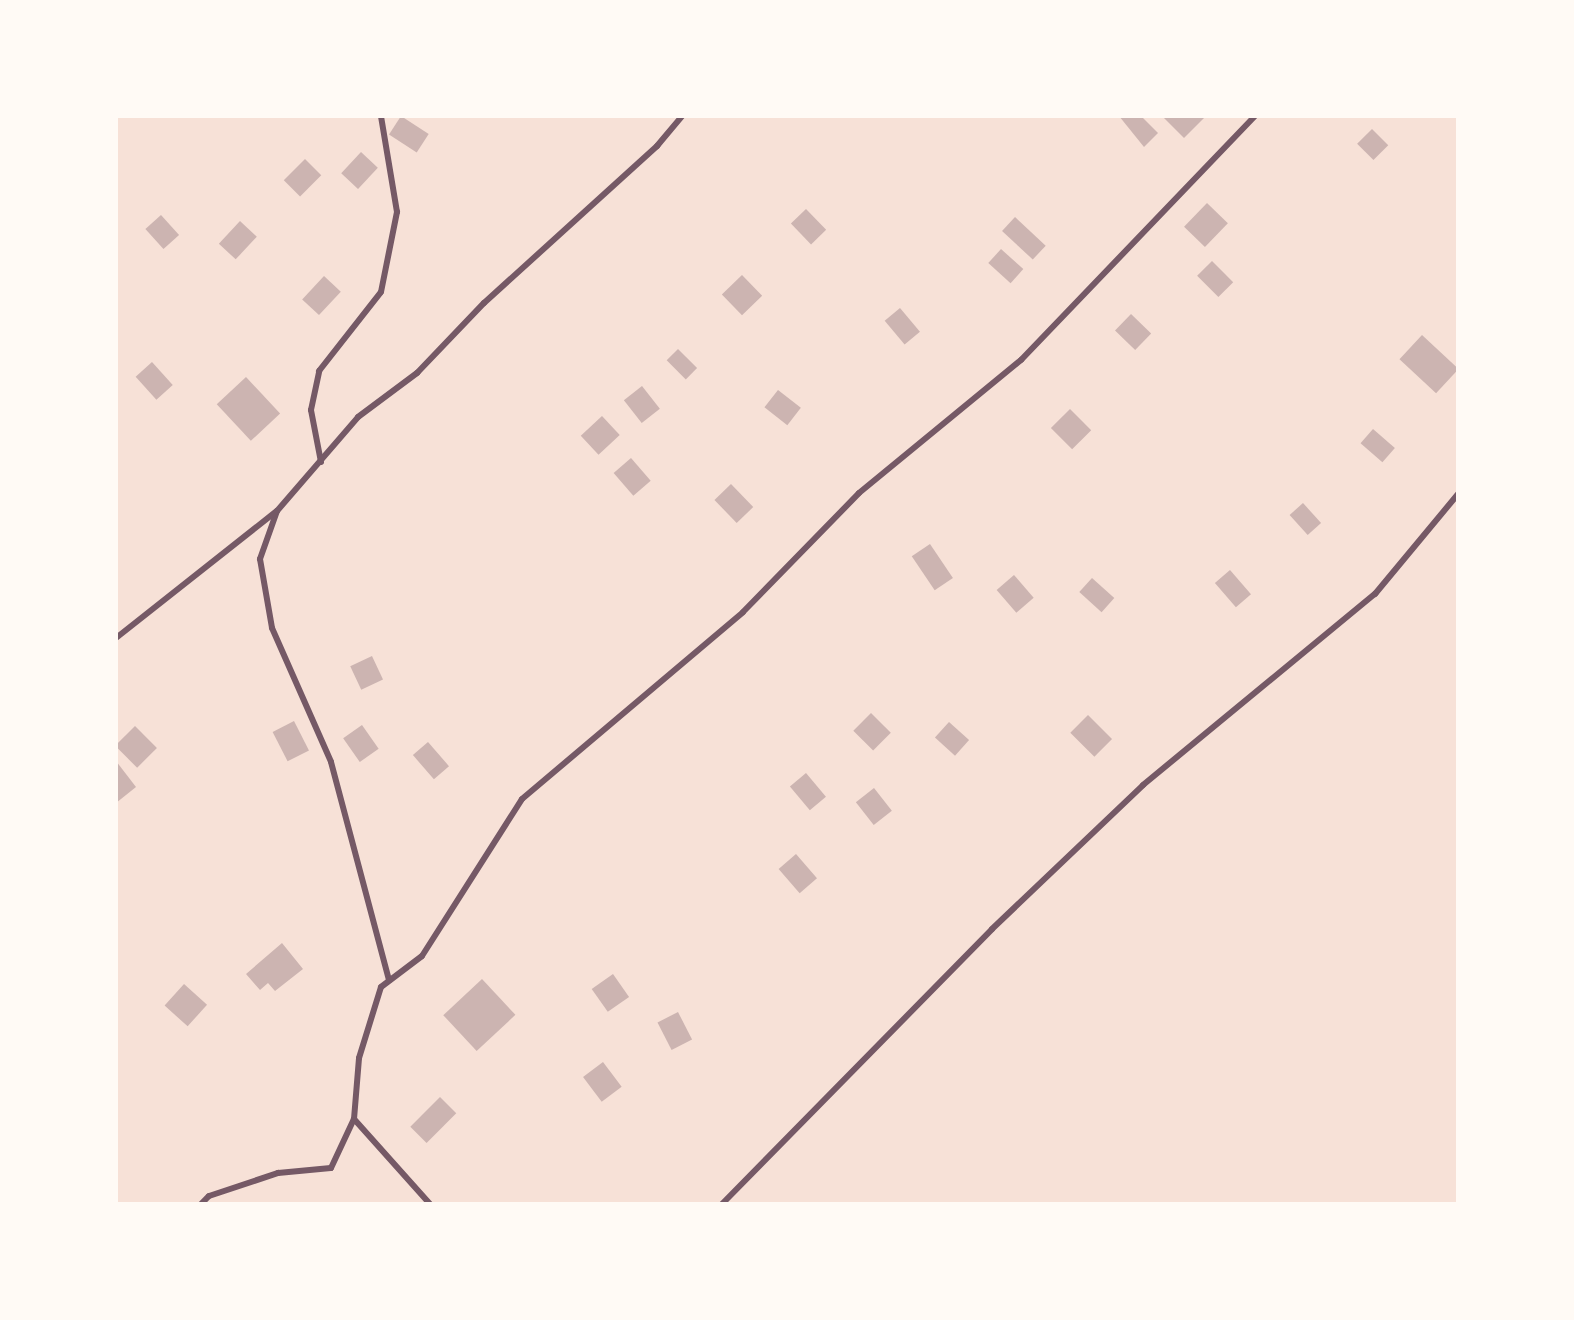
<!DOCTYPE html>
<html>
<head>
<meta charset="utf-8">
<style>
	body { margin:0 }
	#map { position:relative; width:1574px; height:1320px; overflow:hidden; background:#f7e1d7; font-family:"DM Sans",sans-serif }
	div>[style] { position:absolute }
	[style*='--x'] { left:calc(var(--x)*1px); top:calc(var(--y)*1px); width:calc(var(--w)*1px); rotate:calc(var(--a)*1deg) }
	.building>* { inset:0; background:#ccb4b1; transform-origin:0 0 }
	.service>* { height:6px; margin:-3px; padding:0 3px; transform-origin:3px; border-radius:3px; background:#755966 }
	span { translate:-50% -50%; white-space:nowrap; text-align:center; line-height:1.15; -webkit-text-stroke:8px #fffaf5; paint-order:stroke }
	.frame { position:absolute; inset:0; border:118px solid #fffaf5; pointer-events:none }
</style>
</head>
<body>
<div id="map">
	<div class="building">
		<i style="left:401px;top:116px;width:33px;height:22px;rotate:33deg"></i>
		<i style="clip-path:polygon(1119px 116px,1141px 116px,1158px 133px,1144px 147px)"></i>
		<i style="clip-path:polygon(1162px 116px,1202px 116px,1204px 118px,1184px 138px)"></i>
		<i style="left:1372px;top:129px;width:23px;height:21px;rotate:45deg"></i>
		<i style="left:361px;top:152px;width:23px;height:29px;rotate:43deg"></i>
		<i style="left:305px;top:159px;width:23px;height:30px;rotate:45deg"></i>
		<i style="left:1207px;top:203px;width:29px;height:33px;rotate:44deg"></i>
		<i style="left:806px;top:209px;width:29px;height:21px;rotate:46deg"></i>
		<i style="left:161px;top:215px;width:27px;height:21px;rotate:48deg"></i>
		<i style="left:1015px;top:217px;width:42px;height:19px;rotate:43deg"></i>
		<i style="left:240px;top:221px;width:23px;height:31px;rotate:43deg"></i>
		<i style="left:1001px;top:249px;width:30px;height:19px;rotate:42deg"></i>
		<i style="left:1212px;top:261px;width:30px;height:21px;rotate:45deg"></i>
		<i style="left:742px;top:275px;width:29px;height:28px;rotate:46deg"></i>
		<i style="left:324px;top:276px;width:23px;height:32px;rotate:43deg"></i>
		<i style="left:900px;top:308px;width:31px;height:20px;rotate:50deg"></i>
		<i style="left:1131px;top:314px;width:28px;height:23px;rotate:44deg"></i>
		<i style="left:1422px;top:335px;width:50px;height:33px;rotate:43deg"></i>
		<i style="left:678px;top:349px;width:27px;height:16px;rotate:45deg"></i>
		<i style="left:152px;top:362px;width:31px;height:22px;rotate:48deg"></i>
		<i style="left:246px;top:377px;width:50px;height:40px;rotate:47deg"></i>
		<i style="left:642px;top:386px;width:29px;height:23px;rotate:52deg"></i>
		<i style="left:778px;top:390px;width:29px;height:22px;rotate:38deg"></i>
		<i style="left:1070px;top:409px;width:30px;height:27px;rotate:45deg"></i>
		<i style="left:602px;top:416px;width:26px;height:29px;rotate:47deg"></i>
		<i style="left:1373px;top:429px;width:29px;height:19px;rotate:41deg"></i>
		<i style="left:631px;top:458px;width:30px;height:23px;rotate:49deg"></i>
		<i style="left:731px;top:484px;width:32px;height:23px;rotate:46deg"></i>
		<i style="left:1303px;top:503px;width:27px;height:18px;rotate:48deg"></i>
		<i style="left:930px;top:544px;width:41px;height:22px;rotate:56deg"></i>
		<i style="left:1230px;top:570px;width:32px;height:20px;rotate:49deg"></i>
		<i style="left:1014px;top:575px;width:30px;height:23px;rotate:49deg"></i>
		<i style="left:1092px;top:578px;width:30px;height:19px;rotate:42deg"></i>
		<i style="left:372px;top:656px;width:26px;height:24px;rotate:65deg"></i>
		<i style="left:871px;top:713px;width:28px;height:25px;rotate:45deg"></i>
		<i style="left:1088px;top:715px;width:34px;height:25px;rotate:45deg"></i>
		<i style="left:294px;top:721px;width:33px;height:24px;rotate:63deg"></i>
		<i style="left:949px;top:722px;width:27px;height:21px;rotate:42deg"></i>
		<i style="left:362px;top:725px;width:29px;height:23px;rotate:55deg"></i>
		<i style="left:135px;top:726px;width:31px;height:28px;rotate:45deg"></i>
		<i style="left:428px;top:742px;width:32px;height:20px;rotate:49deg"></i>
		<i style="clip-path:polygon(116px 761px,136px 787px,116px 803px)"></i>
		<i style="left:806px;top:773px;width:31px;height:21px;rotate:50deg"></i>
		<i style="left:874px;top:788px;width:29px;height:23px;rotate:52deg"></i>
		<i style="left:796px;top:854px;width:32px;height:23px;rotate:49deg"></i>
		<i style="clip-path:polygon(282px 943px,303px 969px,275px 991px,268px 983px,260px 990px,246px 974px)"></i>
		<i style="left:613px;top:974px;width:28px;height:26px;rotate:55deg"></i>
		<i style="left:482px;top:979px;width:49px;height:53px;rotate:47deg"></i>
		<i style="left:184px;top:984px;width:31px;height:29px;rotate:42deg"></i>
		<i style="left:678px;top:1012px;width:31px;height:23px;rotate:63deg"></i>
		<i style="left:603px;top:1062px;width:31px;height:25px;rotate:53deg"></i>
		<i style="left:440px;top:1097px;width:23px;height:42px;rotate:45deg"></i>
	</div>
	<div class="service">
		<i style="--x:321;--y:462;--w:53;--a:-100.9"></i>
		<i style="--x:311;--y:410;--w:40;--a:-78"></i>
		<i style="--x:319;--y:371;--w:100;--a:-51.9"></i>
		<i style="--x:381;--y:292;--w:82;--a:-78.7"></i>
		<i style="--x:397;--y:212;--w:97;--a:-99.5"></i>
		<i style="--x:277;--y:511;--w:51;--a:109.5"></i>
		<i style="--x:260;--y:559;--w:70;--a:80.1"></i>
		<i style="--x:272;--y:628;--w:146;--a:66.2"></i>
		<i style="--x:331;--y:762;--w:226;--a:75.1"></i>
		<i style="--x:116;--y:638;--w:205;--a:-38.3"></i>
		<i style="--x:277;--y:511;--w:124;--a:-49.2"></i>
		<i style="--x:358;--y:417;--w:74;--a:-36.7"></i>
		<i style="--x:417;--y:373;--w:97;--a:-46.3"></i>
		<i style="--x:484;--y:303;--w:234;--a:-42.2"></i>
		<i style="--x:657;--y:146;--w:39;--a:-50"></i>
		<i style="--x:354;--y:1119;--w:114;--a:48.2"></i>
		<i style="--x:201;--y:1204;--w:11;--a:-45"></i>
		<i style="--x:209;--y:1196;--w:73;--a:-18.4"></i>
		<i style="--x:278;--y:1173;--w:53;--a:-5.4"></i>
		<i style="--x:331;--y:1168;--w:54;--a:-64.9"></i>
		<i style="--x:354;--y:1119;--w:61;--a:-85.3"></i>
		<i style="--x:359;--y:1058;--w:74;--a:-72.8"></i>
		<i style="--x:381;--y:987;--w:51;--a:-37.1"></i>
		<i style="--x:422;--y:956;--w:186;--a:-57.5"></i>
		<i style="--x:522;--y:799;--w:289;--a:-40.2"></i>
		<i style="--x:743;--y:612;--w:166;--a:-45.7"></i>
		<i style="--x:859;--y:493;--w:210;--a:-39.4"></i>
		<i style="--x:1021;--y:360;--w:338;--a:-46.2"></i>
		<i style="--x:722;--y:1204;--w:385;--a:-45.5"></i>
		<i style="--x:992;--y:929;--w:209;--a:-43.6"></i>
		<i style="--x:1143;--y:785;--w:301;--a:-39.5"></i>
		<i style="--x:1375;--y:594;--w:130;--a:-50.3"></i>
	</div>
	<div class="frame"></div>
</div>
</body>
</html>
